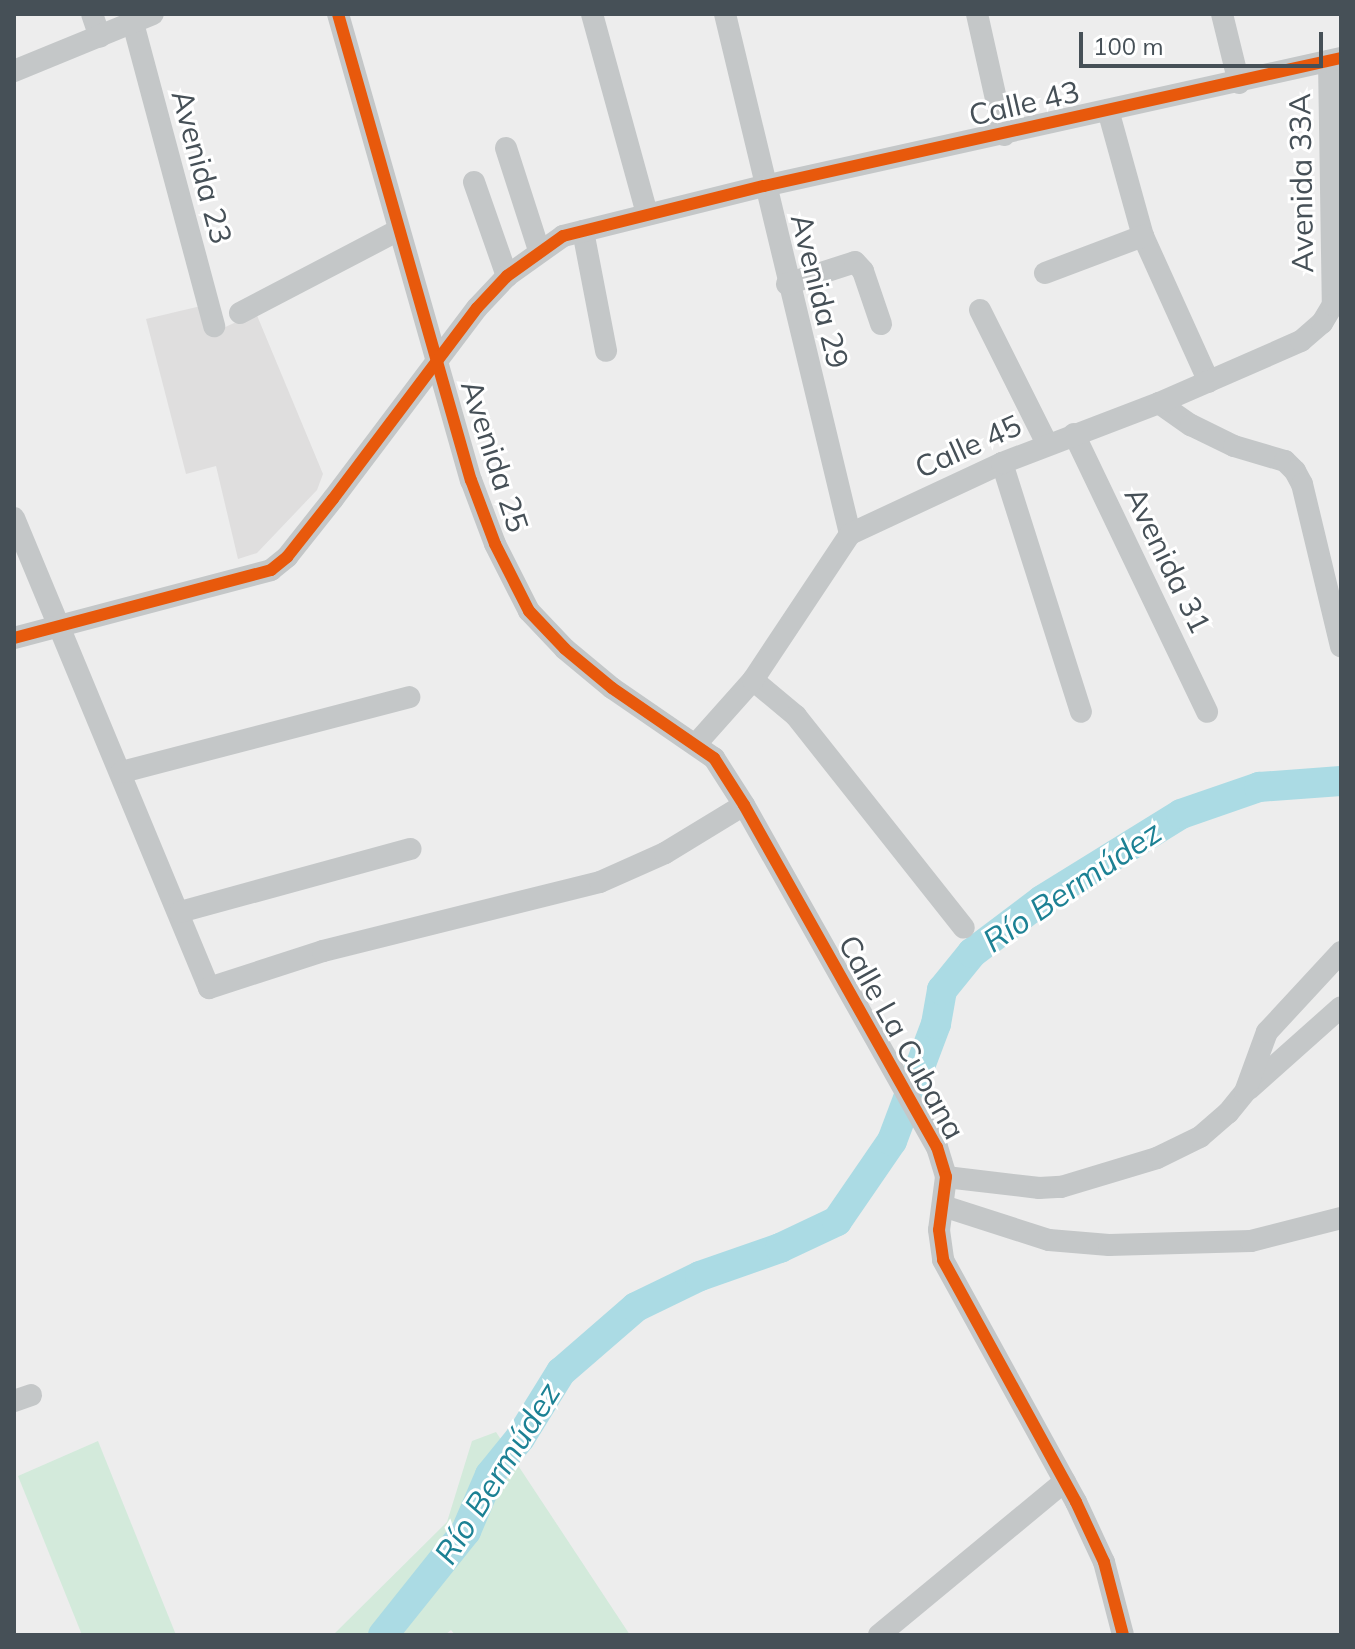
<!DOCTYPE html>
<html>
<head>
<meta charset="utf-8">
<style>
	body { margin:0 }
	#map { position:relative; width:1355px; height:1649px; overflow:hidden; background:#ededed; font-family:Mulish,sans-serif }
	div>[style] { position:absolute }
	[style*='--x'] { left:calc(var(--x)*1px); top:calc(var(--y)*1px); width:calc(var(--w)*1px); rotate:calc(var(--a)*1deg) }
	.education>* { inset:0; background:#dfdede }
	.green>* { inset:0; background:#d3eadb }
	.river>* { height:30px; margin:-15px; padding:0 15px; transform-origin:15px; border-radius:15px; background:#abdbe4 }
	.minor>* { height:22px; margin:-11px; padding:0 11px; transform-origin:11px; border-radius:11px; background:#c4c7c8 }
	.cycleway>* { height:12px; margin:-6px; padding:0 6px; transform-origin:6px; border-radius:6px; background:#e8590c }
	span { translate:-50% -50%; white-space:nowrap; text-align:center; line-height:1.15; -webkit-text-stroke:6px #fff; paint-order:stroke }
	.street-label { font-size:30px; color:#465057 }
	.water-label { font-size:32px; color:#1c8194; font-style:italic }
	.frame { position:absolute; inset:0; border:16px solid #465057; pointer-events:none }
	.scale { position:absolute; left:1079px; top:32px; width:244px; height:36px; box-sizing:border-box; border:4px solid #465057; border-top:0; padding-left:10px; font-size:24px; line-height:28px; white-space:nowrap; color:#465057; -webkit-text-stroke:6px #fff; paint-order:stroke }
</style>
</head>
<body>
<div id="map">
	<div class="education">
		<i style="clip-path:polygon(201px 306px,210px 334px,256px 313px,323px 474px,317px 490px,257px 553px,238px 559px,216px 466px,186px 474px,146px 319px)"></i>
	</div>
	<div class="green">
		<i style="clip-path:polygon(496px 1432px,630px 1635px,455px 1635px,451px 1630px,445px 1635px,333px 1635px,447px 1522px,472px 1441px)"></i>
		<i style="clip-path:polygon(98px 1441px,176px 1635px,82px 1635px,18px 1476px)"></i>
	</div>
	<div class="river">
		<i style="--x:383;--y:1635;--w:133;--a:-51.4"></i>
		<i style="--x:466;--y:1531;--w:61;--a:-66.8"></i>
		<i style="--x:490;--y:1475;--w:48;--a:-51"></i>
		<i style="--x:520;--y:1438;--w:78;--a:-58.2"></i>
		<i style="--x:561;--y:1372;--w:99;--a:-40.9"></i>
		<i style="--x:636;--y:1307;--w:71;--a:-25.8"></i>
		<i style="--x:700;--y:1276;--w:85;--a:-19.3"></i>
		<i style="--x:780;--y:1248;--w:63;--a:-25.3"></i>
		<i style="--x:837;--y:1221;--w:97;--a:-55.5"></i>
		<i style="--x:892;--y:1141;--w:125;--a:-69.4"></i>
		<i style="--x:936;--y:1024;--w:35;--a:-80"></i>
		<i style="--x:942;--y:990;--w:48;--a:-51"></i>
		<i style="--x:972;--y:953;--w:88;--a:-37.1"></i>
		<i style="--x:1042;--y:900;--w:163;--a:-31.7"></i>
		<i style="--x:1181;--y:814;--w:83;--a:-19.1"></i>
		<i style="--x:1259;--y:787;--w:82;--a:-4.2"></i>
	</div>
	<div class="minor">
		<i style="--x:92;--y:14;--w:24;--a:71"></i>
		<i style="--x:338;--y:14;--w:485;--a:74.1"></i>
		<i style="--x:471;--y:480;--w:68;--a:69.4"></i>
		<i style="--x:495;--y:544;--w:75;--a:63.1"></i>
		<i style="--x:529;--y:611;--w:52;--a:46.5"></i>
		<i style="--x:565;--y:649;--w:61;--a:39.7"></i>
		<i style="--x:612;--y:688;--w:124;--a:34.5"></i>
		<i style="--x:714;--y:758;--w:56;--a:57.4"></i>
		<i style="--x:744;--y:805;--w:393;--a:60.6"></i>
		<i style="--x:937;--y:1147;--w:31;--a:73"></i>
		<i style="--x:946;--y:1177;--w:53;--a:97.5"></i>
		<i style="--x:939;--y:1230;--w:30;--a:82"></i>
		<i style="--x:943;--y:1260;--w:276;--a:61.2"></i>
		<i style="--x:1076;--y:1502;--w:66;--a:65"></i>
		<i style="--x:1104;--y:1562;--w:75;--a:75.4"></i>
		<i style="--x:592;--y:14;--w:207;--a:74.6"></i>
		<i style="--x:725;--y:14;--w:535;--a:76.48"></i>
		<i style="--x:977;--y:14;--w:124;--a:77.4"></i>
		<i style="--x:1222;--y:14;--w:71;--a:76.2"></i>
		<i style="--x:133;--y:23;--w:314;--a:75"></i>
		<i style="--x:1329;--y:61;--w:244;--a:89.1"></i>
		<i style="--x:14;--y:71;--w:150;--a:-22.3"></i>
		<i style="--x:1108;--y:110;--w:131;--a:74.5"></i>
		<i style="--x:1143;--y:236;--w:160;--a:65.7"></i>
		<i style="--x:506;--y:148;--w:107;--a:72.1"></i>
		<i style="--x:474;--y:182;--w:100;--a:70.7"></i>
		<i style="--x:583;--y:231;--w:122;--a:79.1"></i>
		<i style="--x:1045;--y:273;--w:105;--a:-20.7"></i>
		<i style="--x:787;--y:284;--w:71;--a:-17.9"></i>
		<i style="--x:855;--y:262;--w:12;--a:48"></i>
		<i style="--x:863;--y:271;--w:56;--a:71.2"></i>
		<i style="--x:980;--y:310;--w:150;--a:63.4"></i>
		<i style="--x:240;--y:313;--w:179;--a:-27.6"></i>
		<i style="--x:1159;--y:403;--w:39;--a:35"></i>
		<i style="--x:1191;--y:425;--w:48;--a:26"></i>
		<i style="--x:1234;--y:446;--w:53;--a:16.4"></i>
		<i style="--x:1285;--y:461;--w:14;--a:45"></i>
		<i style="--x:1295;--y:471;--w:15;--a:62"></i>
		<i style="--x:1302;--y:484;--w:167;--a:76.5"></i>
		<i style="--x:1074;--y:434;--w:308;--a:64.4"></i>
		<i style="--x:1002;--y:463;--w:261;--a:72.4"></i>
		<i style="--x:14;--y:518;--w:509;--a:67.47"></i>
		<i style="--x:209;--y:988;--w:120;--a:-18"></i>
		<i style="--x:323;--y:951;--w:285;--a:-14"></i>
		<i style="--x:600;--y:882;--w:71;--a:-24"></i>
		<i style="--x:665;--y:853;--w:92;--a:-31.3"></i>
		<i style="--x:14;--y:638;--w:266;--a:-14.8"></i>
		<i style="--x:271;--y:570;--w:21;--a:-39"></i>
		<i style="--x:287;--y:557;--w:74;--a:-51.6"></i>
		<i style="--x:333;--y:499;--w:239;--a:-53"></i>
		<i style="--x:477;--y:308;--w:44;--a:-46.8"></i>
		<i style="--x:507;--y:276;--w:69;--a:-35.5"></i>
		<i style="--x:563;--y:236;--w:207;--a:-14"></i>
		<i style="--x:764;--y:186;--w:591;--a:-12.51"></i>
		<i style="--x:753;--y:680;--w:56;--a:39.9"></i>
		<i style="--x:796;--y:716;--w:270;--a:51.6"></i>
		<i style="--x:696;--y:744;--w:86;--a:-48.3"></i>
		<i style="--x:753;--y:680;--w:175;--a:-56.4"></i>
		<i style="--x:850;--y:534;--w:168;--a:-25"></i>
		<i style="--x:1002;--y:463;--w:168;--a:-20.9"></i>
		<i style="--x:1159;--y:403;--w:155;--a:-23.6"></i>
		<i style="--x:1301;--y:341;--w:28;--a:-41"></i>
		<i style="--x:1322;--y:323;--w:21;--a:-59"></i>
		<i style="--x:1333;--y:305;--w:8;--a:-7"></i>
		<i style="--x:122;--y:772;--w:297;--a:-14.6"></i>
		<i style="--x:180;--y:912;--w:239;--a:-15.3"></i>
		<i style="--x:1249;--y:1089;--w:123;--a:-41.7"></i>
		<i style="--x:946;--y:1177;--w:94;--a:6.7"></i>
		<i style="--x:1039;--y:1188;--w:22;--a:-3"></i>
		<i style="--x:1061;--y:1187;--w:100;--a:-16.8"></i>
		<i style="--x:1157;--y:1158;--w:48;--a:-26"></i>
		<i style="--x:1200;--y:1137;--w:37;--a:-41"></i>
		<i style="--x:1228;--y:1113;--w:27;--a:-51"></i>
		<i style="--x:1245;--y:1092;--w:64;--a:-69.9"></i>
		<i style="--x:1267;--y:1032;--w:109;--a:-47.2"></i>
		<i style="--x:943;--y:1206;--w:111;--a:17.8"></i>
		<i style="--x:1049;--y:1240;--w:60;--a:4.8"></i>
		<i style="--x:1109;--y:1245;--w:142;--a:-1.6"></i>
		<i style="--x:1251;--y:1241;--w:93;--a:-14.3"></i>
		<i style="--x:14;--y:1401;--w:18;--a:-19"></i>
		<i style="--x:879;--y:1635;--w:241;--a:-39.6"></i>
	</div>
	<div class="cycleway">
		<i style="--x:338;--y:14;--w:485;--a:74.1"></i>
		<i style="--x:471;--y:480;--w:68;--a:69.4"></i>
		<i style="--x:495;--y:544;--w:75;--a:63.1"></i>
		<i style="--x:529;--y:611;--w:52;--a:46.5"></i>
		<i style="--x:565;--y:649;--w:61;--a:39.7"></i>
		<i style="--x:612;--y:688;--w:124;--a:34.5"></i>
		<i style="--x:714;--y:758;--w:56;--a:57.4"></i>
		<i style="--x:744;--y:805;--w:393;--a:60.6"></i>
		<i style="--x:937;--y:1147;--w:31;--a:73"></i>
		<i style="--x:946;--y:1177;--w:53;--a:97.5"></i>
		<i style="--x:939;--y:1230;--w:30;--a:82"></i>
		<i style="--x:943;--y:1260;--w:276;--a:61.2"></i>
		<i style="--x:1076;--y:1502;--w:66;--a:65"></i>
		<i style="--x:1104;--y:1562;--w:75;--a:75.4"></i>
		<i style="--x:14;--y:638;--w:266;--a:-14.8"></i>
		<i style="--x:271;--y:570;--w:21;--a:-39"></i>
		<i style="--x:287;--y:557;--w:74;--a:-51.6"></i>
		<i style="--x:333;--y:499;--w:239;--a:-53"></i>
		<i style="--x:477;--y:308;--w:44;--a:-46.8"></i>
		<i style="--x:507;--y:276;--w:69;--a:-35.5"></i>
		<i style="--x:563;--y:236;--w:207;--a:-14"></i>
		<i style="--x:764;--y:186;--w:591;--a:-12.51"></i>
	</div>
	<div class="street-label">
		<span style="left:1024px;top:103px;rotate:-13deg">Calle 43</span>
		<span style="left:202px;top:167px;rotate:75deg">Avenida 23</span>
		<span style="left:1301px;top:183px;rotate:-91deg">Avenida 33A</span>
		<span style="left:820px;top:291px;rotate:76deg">Avenida 29</span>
		<span style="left:968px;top:446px;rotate:-24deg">Calle 45</span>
		<span style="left:495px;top:456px;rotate:72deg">Avenida 25</span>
		<span style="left:1168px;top:560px;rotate:64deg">Avenida 31</span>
		<span style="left:902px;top:1037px;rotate:61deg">Calle La Cubana</span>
	</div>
	<div class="water-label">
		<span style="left:1072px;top:886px;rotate:-34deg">Río Bermúdez</span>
		<span style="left:497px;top:1473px;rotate:-58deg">Río Bermúdez</span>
	</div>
	<div class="frame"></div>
	<div class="scale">100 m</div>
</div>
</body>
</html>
